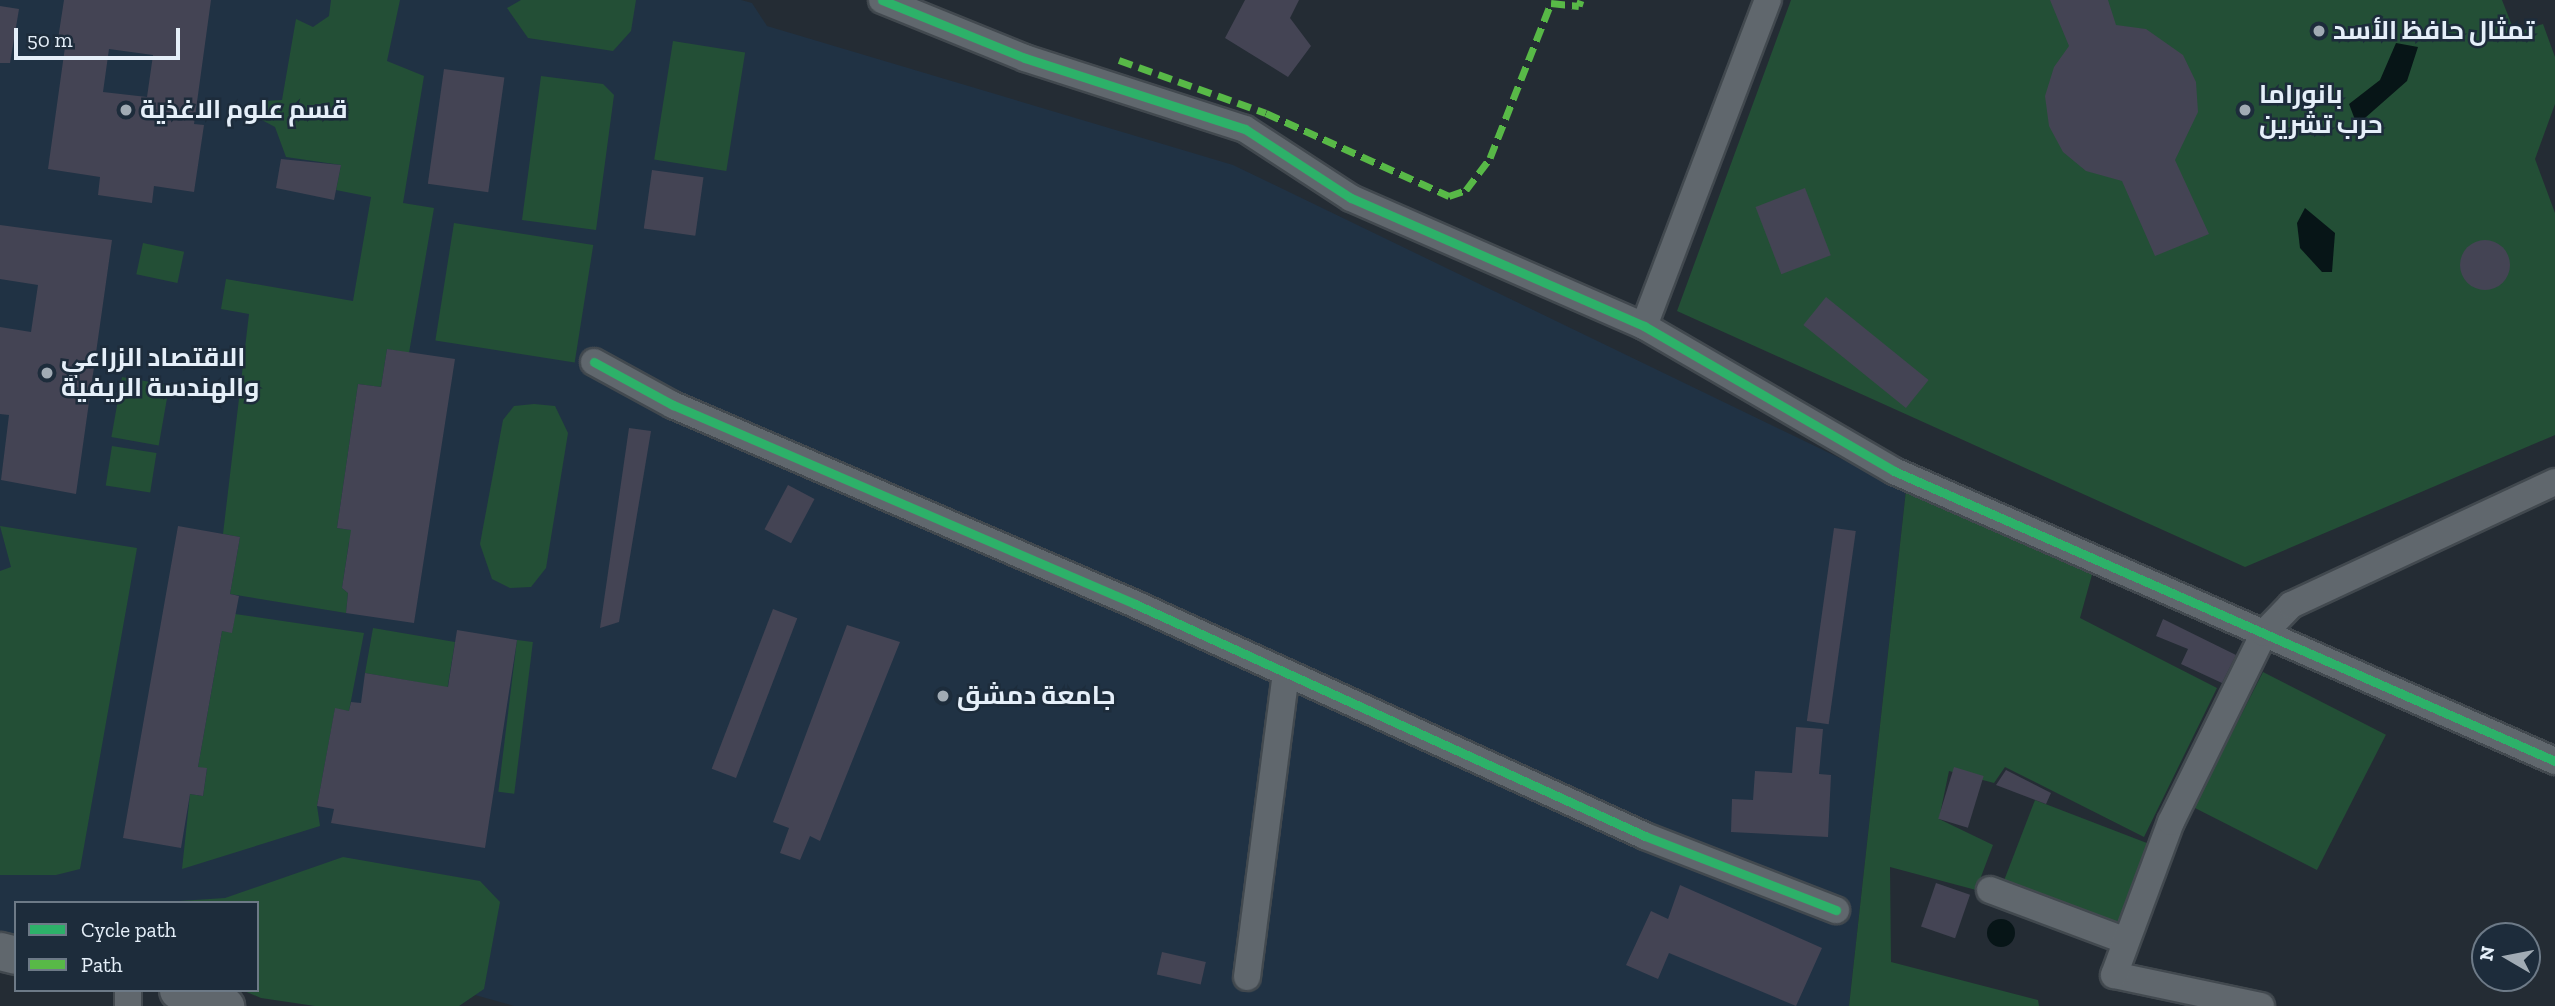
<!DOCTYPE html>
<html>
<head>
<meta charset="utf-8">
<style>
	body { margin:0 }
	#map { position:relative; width:2555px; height:1006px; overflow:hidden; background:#242c34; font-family:"Zilla Slab",Cairo,serif }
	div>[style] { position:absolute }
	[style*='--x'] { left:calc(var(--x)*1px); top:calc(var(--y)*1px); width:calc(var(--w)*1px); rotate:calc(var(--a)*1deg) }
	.built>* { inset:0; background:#203244 }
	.green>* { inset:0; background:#234f36; transform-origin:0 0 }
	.water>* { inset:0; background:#071517 }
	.round { border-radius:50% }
	.building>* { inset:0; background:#444454; transform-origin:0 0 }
	.roads { filter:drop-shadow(2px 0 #42494f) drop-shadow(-2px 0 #42494f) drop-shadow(0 2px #42494f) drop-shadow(0 -2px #42494f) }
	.street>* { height:26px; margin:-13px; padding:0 13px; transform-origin:13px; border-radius:13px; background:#60676d }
	.secondary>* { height:37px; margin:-18.5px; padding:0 18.5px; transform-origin:18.5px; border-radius:18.5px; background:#60676d }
	.quiet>* { height:7px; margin-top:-3.5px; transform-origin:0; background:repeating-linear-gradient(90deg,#58b947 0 14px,transparent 0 21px) }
	.cycleway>* { height:9px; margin:-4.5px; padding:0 4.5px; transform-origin:4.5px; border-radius:4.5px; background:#2db169 }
	.dots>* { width:19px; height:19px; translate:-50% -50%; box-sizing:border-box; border:4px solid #1d2c3b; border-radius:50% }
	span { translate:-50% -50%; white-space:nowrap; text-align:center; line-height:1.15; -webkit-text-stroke:5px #1d2c3b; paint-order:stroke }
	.poi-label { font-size:26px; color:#e5eff9; font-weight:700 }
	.left { translate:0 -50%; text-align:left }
	.legend { position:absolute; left:14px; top:901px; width:245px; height:91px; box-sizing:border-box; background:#1d2c3b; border:2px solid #6d7a87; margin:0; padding:9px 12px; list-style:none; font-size:21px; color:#e5eff9 }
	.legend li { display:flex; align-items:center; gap:14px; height:35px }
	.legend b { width:35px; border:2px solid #6d7a87 }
	.north { position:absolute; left:2471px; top:922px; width:70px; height:70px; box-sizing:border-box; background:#1d2c3b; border:2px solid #6d7a87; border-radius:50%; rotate:280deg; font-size:19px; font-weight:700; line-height:28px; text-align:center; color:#e5eff9 }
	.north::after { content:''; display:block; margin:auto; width:24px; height:32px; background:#a1abb4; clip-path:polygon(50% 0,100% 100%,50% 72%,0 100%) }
	.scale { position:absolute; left:14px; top:28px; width:166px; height:32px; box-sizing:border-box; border:4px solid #e5eff9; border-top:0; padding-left:9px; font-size:21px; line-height:24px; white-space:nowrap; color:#e5eff9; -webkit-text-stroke:5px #1d2c3b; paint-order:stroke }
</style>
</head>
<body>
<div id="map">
	<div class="built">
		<i style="clip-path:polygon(0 0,741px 0,752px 3px,767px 26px,1233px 165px,1906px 490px,1849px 1006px,514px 1006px,475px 995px,459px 1006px,315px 1006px,242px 990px,257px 990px,257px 903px,16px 903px,16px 939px,0 937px)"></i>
	</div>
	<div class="green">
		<i style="clip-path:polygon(331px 0,400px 0,387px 61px,424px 76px,403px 203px,434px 208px,409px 353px,387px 349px,381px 387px,358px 384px,337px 528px,358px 531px,349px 542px,342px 588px,348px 593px,346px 613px,230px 594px,240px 537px,223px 534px,249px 314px,221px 309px,226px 279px,353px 301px,371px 197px,336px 190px,341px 165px,286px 157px,275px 127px,260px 119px,264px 101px,282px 100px,296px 19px,313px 27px,329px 16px)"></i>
		<i style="clip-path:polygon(521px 0,636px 0,631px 31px,613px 51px,528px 38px,507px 8px)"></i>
		<i style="clip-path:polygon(1791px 0,2502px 0,2515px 33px,2543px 24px,2555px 57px,2555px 104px,2535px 159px,2555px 213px,2555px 435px,2245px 567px,1677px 311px)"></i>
		<i style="left:673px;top:41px;width:73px;height:120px;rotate:9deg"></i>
		<i style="clip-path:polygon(541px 76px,603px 84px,614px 95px,596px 230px,522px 220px)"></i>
		<i style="left:454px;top:223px;width:141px;height:119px;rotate:9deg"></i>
		<i style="left:143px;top:243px;width:42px;height:32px;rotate:12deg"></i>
		<i style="left:122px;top:377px;width:48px;height:61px;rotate:10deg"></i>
		<i style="clip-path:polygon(534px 404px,555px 406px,568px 433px,546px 568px,531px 587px,510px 588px,492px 579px,480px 544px,503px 420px,514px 406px)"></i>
		<i style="left:112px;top:446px;width:45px;height:40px;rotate:9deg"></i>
		<i style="clip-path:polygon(1906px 490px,2093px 571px,2080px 618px,2217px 688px,2144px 837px,2005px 767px,1994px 783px,1949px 771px,1939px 819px,1993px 845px,1976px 890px,1890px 867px,1891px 962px,2038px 1000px,2039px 1006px,1849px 1006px)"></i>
		<i style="clip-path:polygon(0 526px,137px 548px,80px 869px,56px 875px,0 875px,0 571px,11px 567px)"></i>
		<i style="clip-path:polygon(235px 614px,364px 633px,349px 711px,335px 709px,317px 806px,320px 826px,182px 869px,190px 794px,203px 796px,207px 769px,198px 767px,222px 631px,232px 632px)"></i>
		<i style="clip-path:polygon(373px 628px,455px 642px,423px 837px,416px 682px,365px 673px)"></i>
		<i style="left:517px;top:640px;width:16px;height:153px;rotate:7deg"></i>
		<i style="left:2263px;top:672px;width:138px;height:152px;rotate:27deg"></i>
		<i style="left:2035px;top:800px;width:124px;height:89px;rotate:21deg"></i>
		<i style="clip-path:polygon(343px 857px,480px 881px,500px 902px,484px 989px,459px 1006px,315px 1006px,261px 998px,242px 990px,257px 990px,257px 903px,149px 903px,225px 898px)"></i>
	</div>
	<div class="water">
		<i style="clip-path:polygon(2396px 43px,2418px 47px,2407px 81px,2357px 125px,2349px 104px,2380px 80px)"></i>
		<i style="clip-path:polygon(2305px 208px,2335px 233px,2332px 272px,2322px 272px,2300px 248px,2297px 223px)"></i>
		<i class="round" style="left:1987px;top:919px;width:28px;height:28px"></i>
	</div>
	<div class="building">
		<i style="clip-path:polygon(evenodd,64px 0,211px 0,194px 124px,204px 125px,194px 192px,154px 186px,152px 203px,98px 195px,100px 177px,48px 169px,66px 40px,58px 39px,64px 0,109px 49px,153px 55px,147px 97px,103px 92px,109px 49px)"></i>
		<i style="clip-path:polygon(1245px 0,1299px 0,1290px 18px,1311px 46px,1288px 77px,1225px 38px)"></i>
		<i style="clip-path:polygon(2050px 0,2108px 0,2116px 25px,2146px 29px,2183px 55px,2196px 82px,2198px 112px,2175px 160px,2209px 234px,2155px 256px,2122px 181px,2086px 171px,2063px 152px,2049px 126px,2045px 96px,2054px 67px,2069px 46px)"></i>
		<i style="clip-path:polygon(0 6px,19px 9px,10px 63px,0 63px)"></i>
		<i style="left:444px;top:69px;width:61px;height:116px;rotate:8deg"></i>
		<i style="clip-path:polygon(281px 159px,341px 165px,334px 200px,276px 188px)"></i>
		<i style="left:652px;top:170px;width:52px;height:59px;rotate:8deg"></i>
		<i style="left:1805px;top:188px;width:72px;height:53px;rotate:69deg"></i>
		<i style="clip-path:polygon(0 225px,112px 240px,76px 494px,1px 480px,9px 415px,0 414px,0 327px,31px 332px,38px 285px,0 279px)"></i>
		<i class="round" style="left:2460px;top:240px;width:50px;height:50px"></i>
		<i style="left:1826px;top:297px;width:132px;height:36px;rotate:39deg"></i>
		<i style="clip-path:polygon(387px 349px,455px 359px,414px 623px,346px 613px,348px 593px,342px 588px,351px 530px,337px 528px,358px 384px,381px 387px)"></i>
		<i style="clip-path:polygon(629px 428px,651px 431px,619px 622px,600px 628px)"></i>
		<i style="left:788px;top:485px;width:30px;height:50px;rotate:28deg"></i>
		<i style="clip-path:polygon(178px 526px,240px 537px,230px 594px,239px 596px,232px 633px,222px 631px,198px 767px,207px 768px,203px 796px,190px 794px,181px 848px,123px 838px)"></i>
		<i style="left:1834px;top:528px;width:22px;height:195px;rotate:8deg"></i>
		<i style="left:773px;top:609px;width:26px;height:171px;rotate:21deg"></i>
		<i style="clip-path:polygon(2163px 619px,2236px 655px,2222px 683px,2181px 664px,2188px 649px,2156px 636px)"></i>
		<i style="clip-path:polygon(847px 625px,900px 642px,820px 841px,810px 836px,800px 860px,780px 853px,789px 828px,773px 822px)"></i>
		<i style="clip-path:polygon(457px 630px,517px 640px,485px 848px,331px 823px,334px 809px,317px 806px,335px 708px,349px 711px,351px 702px,361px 703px,365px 673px,448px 687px)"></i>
		<i style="clip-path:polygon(1796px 727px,1823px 729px,1819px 774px,1831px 775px,1828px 837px,1731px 832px,1732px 799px,1753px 800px,1755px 771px,1792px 773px)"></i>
		<i style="left:1954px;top:767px;width:31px;height:54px;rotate:17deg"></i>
		<i style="clip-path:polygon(2006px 770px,2051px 793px,2046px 804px,1996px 785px)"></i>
		<i style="left:1936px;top:883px;width:36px;height:46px;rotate:19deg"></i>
		<i style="clip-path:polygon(1680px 885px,1822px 948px,1796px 1006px,1669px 953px,1658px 979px,1626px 965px,1651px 911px,1668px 919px)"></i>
		<i style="left:1162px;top:952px;width:45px;height:23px;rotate:13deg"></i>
	</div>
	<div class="roads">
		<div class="street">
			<i style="--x:882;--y:0;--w:154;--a:22.1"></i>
			<i style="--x:1025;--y:58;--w:231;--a:17.9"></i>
			<i style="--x:1245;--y:129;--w:126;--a:33.1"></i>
			<i style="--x:1351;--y:198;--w:320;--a:23.6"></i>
			<i style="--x:1644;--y:326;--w:289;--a:30.1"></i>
			<i style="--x:1894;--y:471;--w:722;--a:23.69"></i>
			<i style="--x:1644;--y:326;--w:349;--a:-69.2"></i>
			<i style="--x:594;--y:362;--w:90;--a:28.6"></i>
			<i style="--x:673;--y:405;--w:503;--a:23.3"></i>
			<i style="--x:1135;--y:604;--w:560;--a:24.46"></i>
			<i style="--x:1645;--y:836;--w:205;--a:21.2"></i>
			<i style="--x:1990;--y:890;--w:143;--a:20.5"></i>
			<i style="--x:1247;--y:977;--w:306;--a:-82.7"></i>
			<i style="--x:128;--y:990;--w:16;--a:90"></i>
			<i style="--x:2261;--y:1006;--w:150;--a:-168.1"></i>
			<i style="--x:2114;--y:975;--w:163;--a:-69.6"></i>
			<i style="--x:2171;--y:822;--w:211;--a:-63.8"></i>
			<i style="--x:2264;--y:633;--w:39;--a:-46"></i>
			<i style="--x:2291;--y:605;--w:291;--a:-25"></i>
		</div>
		<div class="secondary">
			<i style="--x:0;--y:951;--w:16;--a:14"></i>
			<i style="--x:178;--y:990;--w:50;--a:18.8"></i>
		</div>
	</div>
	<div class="quiet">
		<i style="--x:1119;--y:60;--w:156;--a:19.8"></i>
		<i style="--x:1266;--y:113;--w:201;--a:24.4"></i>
		<i style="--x:1449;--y:196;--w:18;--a:-19"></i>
		<i style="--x:1466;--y:190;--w:40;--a:-53"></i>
		<i style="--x:1490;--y:158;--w:167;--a:-68.5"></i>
		<i style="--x:1551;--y:3;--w:28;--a:6"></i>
		<i style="--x:1579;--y:6;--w:6;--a:-72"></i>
	</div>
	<div class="cycleway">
		<i style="--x:882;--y:0;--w:154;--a:22.1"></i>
		<i style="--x:1025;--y:58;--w:231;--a:17.9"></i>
		<i style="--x:1245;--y:129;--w:126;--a:33.1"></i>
		<i style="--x:1351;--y:198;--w:320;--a:23.6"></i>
		<i style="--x:1644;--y:326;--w:289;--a:30.1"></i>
		<i style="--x:1894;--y:471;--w:722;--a:23.69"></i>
		<i style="--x:594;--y:362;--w:90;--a:28.6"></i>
		<i style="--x:673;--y:405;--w:503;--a:23.3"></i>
		<i style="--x:1135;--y:604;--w:560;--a:24.46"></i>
		<i style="--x:1645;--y:836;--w:205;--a:21.2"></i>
	</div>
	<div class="dots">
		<i style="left:2319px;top:31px;background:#a1abb4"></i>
		<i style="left:126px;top:110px;background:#a1abb4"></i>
		<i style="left:2245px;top:110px;background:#a1abb4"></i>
		<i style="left:47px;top:373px;background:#a1abb4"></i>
		<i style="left:943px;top:696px;background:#a1abb4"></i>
	</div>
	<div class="poi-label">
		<span class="left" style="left:2333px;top:31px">تمثال حافظ الأسد</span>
		<span class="left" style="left:2259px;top:110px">بانوراما<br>حرب تشرين</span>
		<span class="left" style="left:140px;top:110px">قسم علوم الاغذية</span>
		<span class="left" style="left:61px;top:373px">الاقتصاد الزراعي<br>والهندسة الريفية</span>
		<span class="left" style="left:957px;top:696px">جامعة دمشق</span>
	</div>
	<ul class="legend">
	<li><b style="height:9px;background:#2db169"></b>Cycle path</li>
	<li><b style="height:9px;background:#58b947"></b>Path</li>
	</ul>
	<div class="north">N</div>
	<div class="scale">50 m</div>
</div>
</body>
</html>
